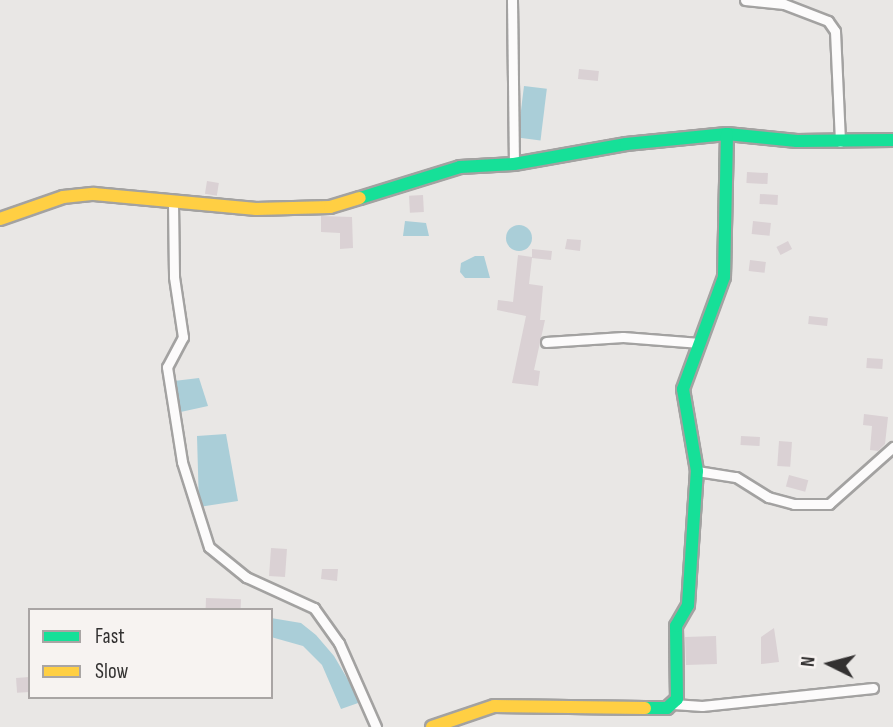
<!DOCTYPE html>
<html>
<head>
<meta charset="utf-8">
<style>
	body { margin:0 }
	#map { position:relative; width:893px; height:727px; overflow:hidden; background:#e9e7e5; font-family:"Sofia Sans Condensed",sans-serif }
	div>[style] { position:absolute }
	[style*='--x'] { left:calc(var(--x)*1px); top:calc(var(--y)*1px); width:calc(var(--w)*1px); rotate:calc(var(--a)*1deg) }
	.water>* { inset:0; background:#aaced8; transform-origin:0 0 }
	.round { border-radius:50% }
	.building>* { inset:0; background:#dad1d4; transform-origin:0 0 }
	.roads { filter:drop-shadow(2px 0 #a3a2a1) drop-shadow(-2px 0 #a3a2a1) drop-shadow(0 2px #a3a2a1) drop-shadow(0 -2px #a3a2a1) }
	.street>* { height:9px; margin:-4.5px; padding:0 4.5px; transform-origin:4.5px; border-radius:4.5px; background:#fcfbfb }
	.fast>* { height:12px; margin:-6px; padding:0 6px; transform-origin:6px; border-radius:6px; background:#16e098 }
	.slow>* { height:12px; margin:-6px; padding:0 6px; transform-origin:6px; border-radius:6px; background:#ffcf43 }
	span { translate:-50% -50%; white-space:nowrap; text-align:center; line-height:1.15; -webkit-text-stroke:6px #f7f3f1; paint-order:stroke }
	.legend { position:absolute; left:28px; top:608px; width:245px; height:91px; box-sizing:border-box; background:#f7f3f1; border:2px solid #a9a5a4; margin:0; padding:9px 12px; list-style:none; font-size:21px; color:#333131 }
	.legend li { display:flex; align-items:center; gap:14px; height:35px }
	.legend b { width:35px; border:2px solid #a9a5a4 }
	.north { position:absolute; left:795px; top:629px; width:70px; height:70px; -webkit-text-stroke:5px #f7f3f1; paint-order:stroke; rotate:276deg; font-size:19px; font-weight:700; line-height:28px; text-align:center; color:#333131 }
	.north::after { content:''; display:block; margin:auto; width:24px; height:32px; background:#333131; clip-path:polygon(50% 0,100% 100%,50% 72%,0 100%) }
</style>
</head>
<body>
<div id="map">
	<div class="water">
		<i style="left:524px;top:86px;width:23px;height:52px;rotate:7deg"></i>
		<i style="clip-path:polygon(405px 221px,426px 223px,429px 236px,403px 236px)"></i>
		<i class="round" style="left:506px;top:225px;width:26px;height:26px"></i>
		<i style="clip-path:polygon(475px 256px,484px 256px,490px 278px,465px 278px,460px 272px,461px 263px)"></i>
		<i style="clip-path:polygon(199px 378px,208px 406px,176px 413px,174px 381px)"></i>
		<i style="clip-path:polygon(226px 434px,238px 501px,199px 507px,197px 436px)"></i>
		<i style="clip-path:polygon(271px 618px,301px 623px,316px 635px,334px 656px,361px 702px,341px 709px,322px 665px,303px 646px,271px 637px)"></i>
	</div>
	<div class="building">
		<i style="left:579px;top:69px;width:20px;height:10px;rotate:6deg"></i>
		<i style="left:747px;top:172px;width:21px;height:11px;rotate:3deg"></i>
		<i style="left:207px;top:181px;width:12px;height:13px;rotate:9deg"></i>
		<i style="left:760px;top:194px;width:18px;height:10px;rotate:3deg"></i>
		<i style="left:423px;top:195px;width:17px;height:14px;rotate:87deg"></i>
		<i style="clip-path:polygon(321px 216px,352px 217px,353px 248px,340px 249px,340px 233px,321px 232px)"></i>
		<i style="left:753px;top:221px;width:18px;height:13px;rotate:6deg"></i>
		<i style="clip-path:polygon(567px 239px,581px 240px,580px 251px,565px 249px)"></i>
		<i style="left:788px;top:241px;width:9px;height:13px;rotate:63deg"></i>
		<i style="clip-path:polygon(532px 249px,552px 251px,551px 260px,532px 258px,529px 284px,543px 286px,540px 320px,545px 320px,534px 370px,540px 371px,538px 386px,512px 383px,526px 316px,497px 310px,498px 300px,513px 302px,518px 255px,532px 257px)"></i>
		<i style="left:750px;top:260px;width:16px;height:11px;rotate:7deg"></i>
		<i style="left:809px;top:316px;width:19px;height:8px;rotate:6deg"></i>
		<i style="left:867px;top:358px;width:16px;height:10px;rotate:4deg"></i>
		<i style="clip-path:polygon(864px 414px,888px 417px,885px 444px,878px 451px,870px 450px,872px 426px,863px 425px)"></i>
		<i style="left:741px;top:436px;width:19px;height:9px;rotate:3deg"></i>
		<i style="left:779px;top:441px;width:13px;height:25px;rotate:4deg"></i>
		<i style="left:789px;top:475px;width:20px;height:12px;rotate:15deg"></i>
		<i style="left:271px;top:548px;width:16px;height:28px;rotate:4deg"></i>
		<i style="clip-path:polygon(322px 569px,338px 569px,337px 581px,321px 579px)"></i>
		<i style="left:206px;top:598px;width:35px;height:12px;rotate:2deg"></i>
		<i style="clip-path:polygon(774px 628px,779px 662px,761px 664px,761px 637px)"></i>
		<i style="left:716px;top:636px;width:28px;height:31px;rotate:88deg"></i>
		<i style="left:29px;top:677px;width:15px;height:13px;rotate:86deg"></i>
	</div>
	<div class="roads">
		<div class="street">
			<i style="--x:512;--y:0;--w:164;--a:89.3"></i>
			<i style="--x:745;--y:0;--w:39;--a:6"></i>
			<i style="--x:784;--y:4;--w:47;--a:21.1"></i>
			<i style="--x:828;--y:21;--w:12;--a:55"></i>
			<i style="--x:835;--y:31;--w:111;--a:87.4"></i>
			<i style="--x:173;--y:203;--w:74;--a:89.2"></i>
			<i style="--x:174;--y:277;--w:61;--a:81.5"></i>
			<i style="--x:183;--y:337;--w:34;--a:118"></i>
			<i style="--x:167;--y:367;--w:96;--a:81"></i>
			<i style="--x:182;--y:462;--w:89;--a:72.4"></i>
			<i style="--x:209;--y:547;--w:48;--a:39"></i>
			<i style="--x:246;--y:577;--w:75;--a:24.5"></i>
			<i style="--x:314;--y:608;--w:43;--a:54.5"></i>
			<i style="--x:339;--y:643;--w:92;--a:66.2"></i>
			<i style="--x:546;--y:342;--w:77;--a:-3.7"></i>
			<i style="--x:623;--y:337;--w:77;--a:4.5"></i>
			<i style="--x:697;--y:471;--w:39;--a:9"></i>
			<i style="--x:736;--y:477;--w:38;--a:32"></i>
			<i style="--x:768;--y:497;--w:27;--a:15"></i>
			<i style="--x:794;--y:504;--w:35;--a:0"></i>
			<i style="--x:829;--y:504;--w:86;--a:-41.7"></i>
			<i style="--x:673;--y:704;--w:29;--a:4"></i>
			<i style="--x:702;--y:706;--w:172;--a:-6"></i>
		</div>
		<div class="fast">
			<i style="--x:360;--y:198;--w:105;--a:-17.2"></i>
			<i style="--x:460;--y:167;--w:54;--a:-3.2"></i>
			<i style="--x:514;--y:164;--w:114;--a:-10.1"></i>
			<i style="--x:626;--y:144;--w:101;--a:-5.7"></i>
			<i style="--x:727;--y:134;--w:70;--a:5.7"></i>
			<i style="--x:797;--y:141;--w:96;--a:-0.6"></i>
			<i style="--x:645;--y:708;--w:22;--a:0"></i>
			<i style="--x:667;--y:708;--w:13;--a:-42"></i>
			<i style="--x:677;--y:699;--w:73;--a:-90.8"></i>
			<i style="--x:676;--y:626;--w:24;--a:-60"></i>
			<i style="--x:688;--y:605;--w:134;--a:-86.2"></i>
			<i style="--x:697;--y:471;--w:83;--a:-99.7"></i>
			<i style="--x:683;--y:389;--w:119;--a:-69.9"></i>
			<i style="--x:724;--y:277;--w:143;--a:-88.8"></i>
		</div>
		<div class="slow">
			<i style="--x:0;--y:219;--w:67;--a:-19.2"></i>
			<i style="--x:63;--y:197;--w:31;--a:-6"></i>
			<i style="--x:94;--y:194;--w:163;--a:5.3"></i>
			<i style="--x:256;--y:209;--w:74;--a:-1.5"></i>
			<i style="--x:330;--y:207;--w:31;--a:-17"></i>
			<i style="--x:432;--y:727;--w:65;--a:-18.7"></i>
			<i style="--x:494;--y:706;--w:151;--a:0.8"></i>
		</div>
	</div>
	<ul class="legend">
	<li><b style="height:9px;background:#16e098"></b>Fast</li>
	<li><b style="height:9px;background:#ffcf43"></b>Slow</li>
	</ul>
	<div class="north">N</div>
</div>
</body>
</html>
